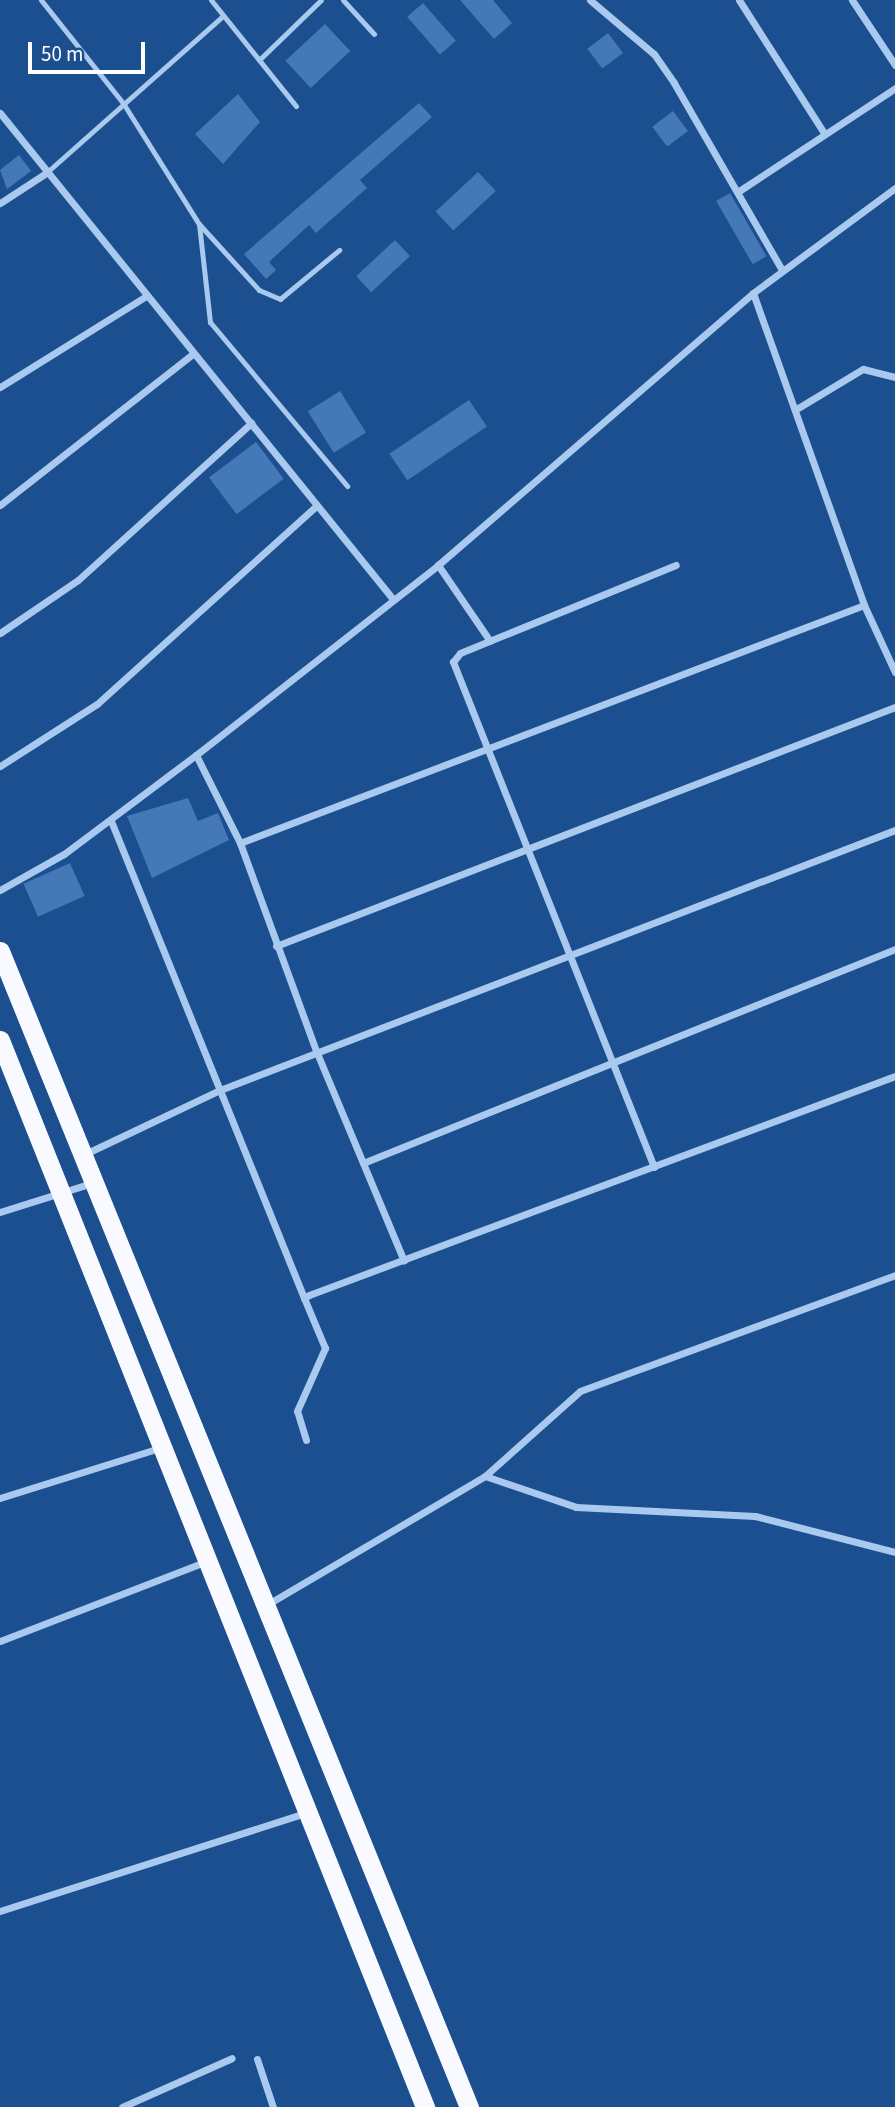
<!DOCTYPE html>
<html>
<head>
<meta charset="utf-8">
<style>
	body { margin:0 }
	#map { position:relative; width:895px; height:2107px; overflow:hidden; background:#1b4f8f; font-family:"Source Sans 3",sans-serif }
	div>[style] { position:absolute }
	[style*='--x'] { left:calc(var(--x)*1px); top:calc(var(--y)*1px); width:calc(var(--w)*1px); rotate:calc(var(--a)*1deg) }
	.building>* { inset:0; background:#4478b7; transform-origin:0 0 }
	.service>* { height:5px; margin:-2.5px; padding:0 2.5px; transform-origin:2.5px; border-radius:2.5px; background:#a9c9ee }
	.minor>* { height:7px; margin:-3.5px; padding:0 3.5px; transform-origin:3.5px; border-radius:3.5px; background:#a9c9ee }
	.trunk>* { height:19px; margin:-9.5px; padding:0 9.5px; transform-origin:9.5px; border-radius:9.5px; background:#f8faff }
	span { translate:-50% -50%; white-space:nowrap; text-align:center; line-height:1.15; -webkit-text-stroke:7px #1b4f8f; paint-order:stroke }
	.scale { position:absolute; left:28px; top:42px; width:117px; height:32px; box-sizing:border-box; border:4px solid #fff; border-top:0; padding-left:9px; font-size:21px; line-height:24px; white-space:nowrap; color:#fff; -webkit-text-stroke:5px #1b4f8f; paint-order:stroke }
</style>
</head>
<body>
<div id="map">
	<div class="building">
		<i style="clip-path:polygon(460px 0,493px 0,512px 23px,494px 39px)"></i>
		<i style="left:423px;top:3px;width:50px;height:21px;rotate:49deg"></i>
		<i style="left:325px;top:24px;width:37px;height:54px;rotate:47deg"></i>
		<i style="left:608px;top:33px;width:25px;height:26px;rotate:53deg"></i>
		<i style="clip-path:polygon(238px 94px,260px 122px,223px 164px,195px 134px)"></i>
		<i style="clip-path:polygon(419px 103px,432px 117px,360px 180px,367px 188px,316px 233px,309px 225px,269px 262px,276px 270px,266px 279px,244px 254px)"></i>
		<i style="left:673px;top:111px;width:25px;height:26px;rotate:53deg"></i>
		<i style="clip-path:polygon(19px 155px,31px 171px,7px 189px,0 170px)"></i>
		<i style="left:478px;top:172px;width:26px;height:58px;rotate:47deg"></i>
		<i style="left:730px;top:193px;width:73px;height:16px;rotate:60deg"></i>
		<i style="left:395px;top:240px;width:22px;height:53px;rotate:47deg"></i>
		<i style="left:340px;top:391px;width:49px;height:38px;rotate:58deg"></i>
		<i style="left:469px;top:400px;width:32px;height:96px;rotate:56deg"></i>
		<i style="left:256px;top:442px;width:46px;height:59px;rotate:53deg"></i>
		<i style="clip-path:polygon(188px 798px,198px 821px,218px 813px,229px 840px,152px 878px,127px 816px)"></i>
		<i style="left:70px;top:863px;width:36px;height:51px;rotate:66deg"></i>
	</div>
	<div class="service">
		<i style="--x:41;--y:0;--w:132;--a:51.5"></i>
		<i style="--x:123;--y:103;--w:143;--a:57.9"></i>
		<i style="--x:199;--y:224;--w:89;--a:47.7"></i>
		<i style="--x:259;--y:290;--w:23;--a:23"></i>
		<i style="--x:280;--y:299;--w:77;--a:-39.7"></i>
		<i style="--x:211;--y:0;--w:136;--a:51.3"></i>
		<i style="--x:343;--y:0;--w:46;--a:47.6"></i>
		<i style="--x:259;--y:60;--w:86;--a:-44.1"></i>
		<i style="--x:46;--y:173;--w:237;--a:-41.6"></i>
		<i style="--x:199;--y:224;--w:99;--a:83.6"></i>
		<i style="--x:210;--y:322;--w:214;--a:50.1"></i>
	</div>
	<div class="minor">
		<i style="--x:590;--y:0;--w:84;--a:40.2"></i>
		<i style="--x:654;--y:54;--w:35;--a:55"></i>
		<i style="--x:674;--y:83;--w:216;--a:60"></i>
		<i style="--x:739;--y:0;--w:158;--a:57.4"></i>
		<i style="--x:852;--y:0;--w:78;--a:56.5"></i>
		<i style="--x:0;--y:113;--w:624;--a:51.05"></i>
		<i style="--x:739;--y:191;--w:187;--a:-33.4"></i>
		<i style="--x:0;--y:203;--w:55;--a:-33.1"></i>
		<i style="--x:753;--y:293;--w:331;--a:70.4"></i>
		<i style="--x:864;--y:605;--w:74;--a:65.2"></i>
		<i style="--x:0;--y:387;--w:172;--a:-31.9"></i>
		<i style="--x:798;--y:408;--w:76;--a:-31"></i>
		<i style="--x:863;--y:369;--w:33;--a:14"></i>
		<i style="--x:0;--y:505;--w:246;--a:-38.1"></i>
		<i style="--x:438;--y:565;--w:92;--a:55.6"></i>
		<i style="--x:0;--y:633;--w:94;--a:-34.2"></i>
		<i style="--x:78;--y:580;--w:234;--a:-42.2"></i>
		<i style="--x:196;--y:755;--w:98;--a:63.4"></i>
		<i style="--x:240;--y:843;--w:224;--a:69.9"></i>
		<i style="--x:317;--y:1053;--w:225;--a:67.3"></i>
		<i style="--x:0;--y:766;--w:115;--a:-32.6"></i>
		<i style="--x:97;--y:704;--w:294;--a:-42.1"></i>
		<i style="--x:111;--y:821;--w:515;--a:67.97"></i>
		<i style="--x:240;--y:843;--w:668;--a:-20.88"></i>
		<i style="--x:0;--y:890;--w:73;--a:-29.4"></i>
		<i style="--x:64;--y:854;--w:165;--a:-36.9"></i>
		<i style="--x:196;--y:755;--w:308;--a:-38.1"></i>
		<i style="--x:438;--y:565;--w:416;--a:-40.8"></i>
		<i style="--x:753;--y:293;--w:177;--a:-36.5"></i>
		<i style="--x:276;--y:946;--w:664;--a:-21.11"></i>
		<i style="--x:85;--y:1154;--w:149;--a:-25.4"></i>
		<i style="--x:220;--y:1090;--w:723;--a:-21.07"></i>
		<i style="--x:363;--y:1163;--w:573;--a:-21.91"></i>
		<i style="--x:654;--y:1167;--w:544;--a:-111.7"></i>
		<i style="--x:453;--y:662;--w:11;--a:-52"></i>
		<i style="--x:460;--y:653;--w:233;--a:-22.2"></i>
		<i style="--x:0;--y:1212;--w:96;--a:-17.5"></i>
		<i style="--x:306;--y:1440;--w:30;--a:-107"></i>
		<i style="--x:297;--y:1411;--w:69;--a:-66"></i>
		<i style="--x:325;--y:1348;--w:54;--a:-112.8"></i>
		<i style="--x:304;--y:1298;--w:6;--a:-31"></i>
		<i style="--x:309;--y:1295;--w:626;--a:-20.49"></i>
		<i style="--x:485;--y:1476;--w:96;--a:18.8"></i>
		<i style="--x:576;--y:1507;--w:179;--a:2.9"></i>
		<i style="--x:755;--y:1516;--w:145;--a:14.4"></i>
		<i style="--x:0;--y:1498;--w:168;--a:-17.4"></i>
		<i style="--x:268;--y:1604;--w:252;--a:-30.5"></i>
		<i style="--x:485;--y:1476;--w:127;--a:-41.8"></i>
		<i style="--x:580;--y:1391;--w:336;--a:-20.2"></i>
		<i style="--x:0;--y:1641;--w:220;--a:-21.1"></i>
		<i style="--x:0;--y:1911;--w:321;--a:-17.8"></i>
		<i style="--x:257;--y:2059;--w:51;--a:71.6"></i>
		<i style="--x:122;--y:2107;--w:120;--a:-24"></i>
	</div>
	<div class="trunk">
		<i style="--x:0;--y:951;--w:1248;--a:67.92"></i>
		<i style="--x:0;--y:1040;--w:1149;--a:68.28"></i>
	</div>
	<div class="scale">50 m</div>
</div>
</body>
</html>
